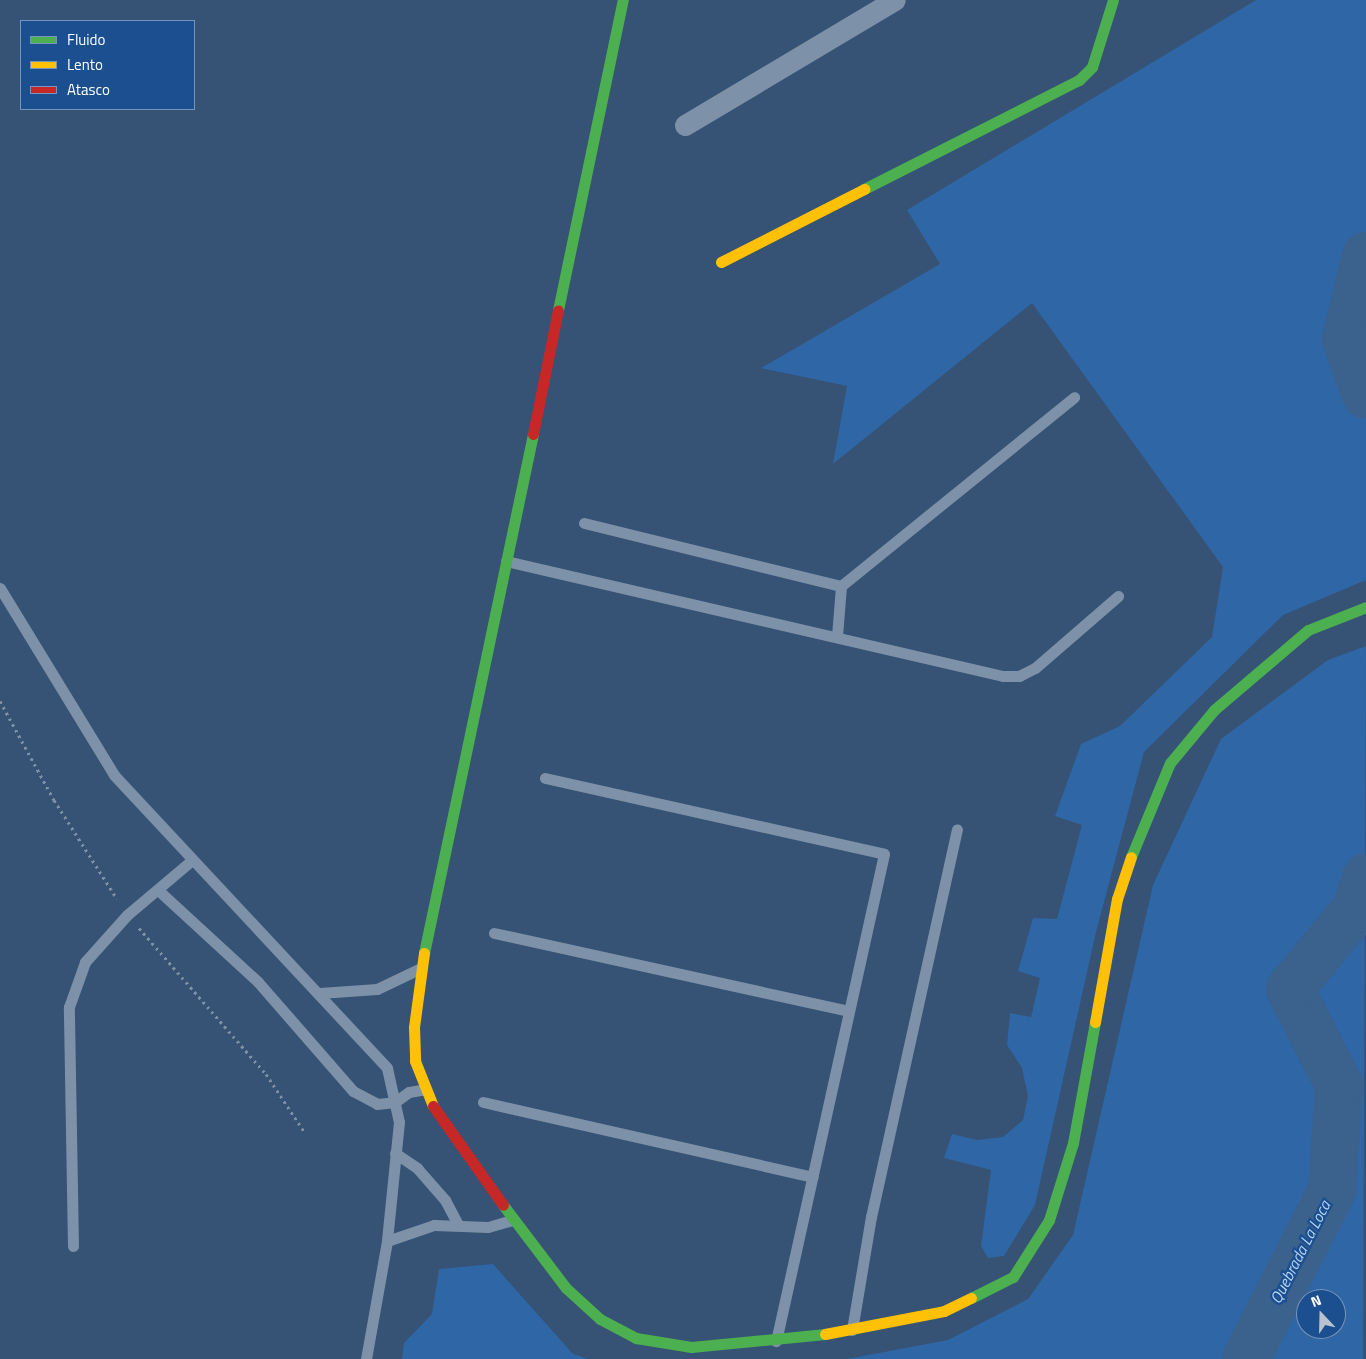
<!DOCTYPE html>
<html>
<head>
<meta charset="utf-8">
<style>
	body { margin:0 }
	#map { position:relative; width:1366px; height:1359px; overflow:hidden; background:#365274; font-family:"Titillium Web",sans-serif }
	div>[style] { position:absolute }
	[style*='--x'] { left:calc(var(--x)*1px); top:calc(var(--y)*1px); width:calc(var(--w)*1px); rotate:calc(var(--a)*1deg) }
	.green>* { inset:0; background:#2f66a5 }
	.river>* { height:48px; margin:-24px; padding:0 24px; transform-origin:24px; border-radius:24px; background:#3b618d }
	.path>* { height:3px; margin-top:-1.5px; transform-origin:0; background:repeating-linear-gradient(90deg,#7d92a8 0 2.5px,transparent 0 6.5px) }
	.lane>* { height:11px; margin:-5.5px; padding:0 5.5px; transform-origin:5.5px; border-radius:5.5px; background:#7d92a8 }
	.street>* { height:21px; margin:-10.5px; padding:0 10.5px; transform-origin:10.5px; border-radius:10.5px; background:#7d92a8 }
	.fast>* { height:11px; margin:-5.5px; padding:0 5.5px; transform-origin:5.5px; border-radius:5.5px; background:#4caf50 }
	.slow>* { height:11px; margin:-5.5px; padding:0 5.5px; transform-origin:5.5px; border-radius:5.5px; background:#ffc107 }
	.jam>* { height:11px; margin:-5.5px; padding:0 5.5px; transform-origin:5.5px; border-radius:5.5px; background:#c62828 }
	span { translate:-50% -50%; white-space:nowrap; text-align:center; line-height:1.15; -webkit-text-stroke:4.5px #1b4f8f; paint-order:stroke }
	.water-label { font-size:16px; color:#b5d3f5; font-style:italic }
	.legend { position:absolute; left:20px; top:20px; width:175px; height:90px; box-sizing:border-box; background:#1b4f8f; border:1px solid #7695bc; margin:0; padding:6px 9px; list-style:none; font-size:15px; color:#fff }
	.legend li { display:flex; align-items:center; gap:10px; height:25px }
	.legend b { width:25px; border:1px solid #7695bc }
	.north { position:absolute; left:1296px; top:1289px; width:50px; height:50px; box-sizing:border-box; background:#1b4f8f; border:1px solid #7695bc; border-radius:50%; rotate:339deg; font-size:14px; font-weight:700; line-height:20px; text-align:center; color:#fff }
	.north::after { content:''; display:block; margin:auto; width:18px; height:22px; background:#b9c2ce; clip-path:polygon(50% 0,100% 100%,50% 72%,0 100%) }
</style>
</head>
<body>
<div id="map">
	<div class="green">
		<i style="clip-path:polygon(1256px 0,1366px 0,1366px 580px,1283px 615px,1144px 752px,1096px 932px,1035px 1205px,1004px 1256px,988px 1258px,981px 1246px,991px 1170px,944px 1158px,952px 1134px,977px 1140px,1003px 1137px,1023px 1120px,1028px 1096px,1022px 1068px,1007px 1045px,1010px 1013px,1031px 1017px,1040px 978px,1018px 971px,1033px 918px,1057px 919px,1082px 825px,1055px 816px,1081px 744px,1120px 726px,1212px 637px,1223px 567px,1032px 303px,833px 464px,847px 386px,761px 368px,940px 264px,907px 210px)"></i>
		<i style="clip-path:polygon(evenodd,1366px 646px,1363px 1359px,847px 1359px,948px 1340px,1028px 1299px,1073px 1235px,1153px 885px,1221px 739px,1328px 660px,1366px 646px,1306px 1299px,1336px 1299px,1336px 1329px,1306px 1329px,1306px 1299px)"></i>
		<i style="clip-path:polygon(493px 1264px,573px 1354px,588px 1359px,402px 1359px,404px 1343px,432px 1314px,439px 1269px)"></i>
	</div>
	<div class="river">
		<i style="--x:1366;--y:256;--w:85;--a:103.5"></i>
		<i style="--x:1346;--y:339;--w:59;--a:70.3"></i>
		<i style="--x:1246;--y:1359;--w:190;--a:-63"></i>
		<i style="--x:1332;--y:1190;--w:105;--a:-86.2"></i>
		<i style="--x:1339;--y:1085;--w:108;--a:-117"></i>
		<i style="--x:1290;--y:989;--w:104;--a:-50.5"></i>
		<i style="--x:1356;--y:909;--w:33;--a:-72"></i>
	</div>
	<div class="path">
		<i style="--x:0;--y:701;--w:113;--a:61.4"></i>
		<i style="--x:54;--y:800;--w:117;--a:57.5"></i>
		<i style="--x:139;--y:928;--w:194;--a:49"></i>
		<i style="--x:266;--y:1074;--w:71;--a:56.5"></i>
	</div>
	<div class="lane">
		<i style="--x:584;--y:523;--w:265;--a:13.8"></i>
		<i style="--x:841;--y:586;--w:300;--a:-39"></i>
		<i style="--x:506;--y:561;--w:510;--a:13.03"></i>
		<i style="--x:1003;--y:676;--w:16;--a:0"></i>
		<i style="--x:1019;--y:676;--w:18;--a:-27"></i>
		<i style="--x:1035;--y:668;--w:110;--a:-40.9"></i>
		<i style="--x:0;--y:588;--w:219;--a:58.6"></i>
		<i style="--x:114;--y:775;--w:400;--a:47"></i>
		<i style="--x:387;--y:1068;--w:55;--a:77.5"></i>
		<i style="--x:399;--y:1122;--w:120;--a:95.8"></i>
		<i style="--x:387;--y:1241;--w:120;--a:100.1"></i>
		<i style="--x:837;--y:636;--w:50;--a:-85.4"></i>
		<i style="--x:545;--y:778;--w:347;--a:12.6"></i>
		<i style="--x:884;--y:854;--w:499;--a:102.5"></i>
		<i style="--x:158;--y:890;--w:136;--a:42.6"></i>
		<i style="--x:258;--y:982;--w:145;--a:48.9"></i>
		<i style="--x:353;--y:1091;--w:27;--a:28"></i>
		<i style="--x:377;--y:1104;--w:18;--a:-6"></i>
		<i style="--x:395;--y:1102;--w:17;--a:-36"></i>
		<i style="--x:409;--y:1092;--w:17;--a:-10"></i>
		<i style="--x:494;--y:933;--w:363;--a:12.4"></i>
		<i style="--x:320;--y:993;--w:57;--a:-4"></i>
		<i style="--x:377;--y:989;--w:47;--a:-25.5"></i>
		<i style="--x:483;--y:1102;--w:338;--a:12.8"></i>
		<i style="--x:395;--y:1153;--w:27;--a:34"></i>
		<i style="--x:417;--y:1168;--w:43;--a:48.8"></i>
		<i style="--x:445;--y:1200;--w:27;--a:62"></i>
		<i style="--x:387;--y:1241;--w:50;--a:-18.8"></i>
		<i style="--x:434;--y:1225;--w:54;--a:2.1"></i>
		<i style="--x:488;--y:1227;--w:26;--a:-16"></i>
		<i style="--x:73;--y:1246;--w:239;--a:-91"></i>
		<i style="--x:69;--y:1007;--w:48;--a:-70.4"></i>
		<i style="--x:85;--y:962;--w:63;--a:-48.2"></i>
		<i style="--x:127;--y:915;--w:85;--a:-40.2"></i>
		<i style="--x:852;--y:1330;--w:115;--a:-80.5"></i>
		<i style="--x:871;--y:1217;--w:397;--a:-77.5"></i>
	</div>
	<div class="street">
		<i style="--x:685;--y:125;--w:244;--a:-30.8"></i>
	</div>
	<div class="fast">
		<i style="--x:864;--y:189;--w:241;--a:-26.9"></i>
		<i style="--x:1079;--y:80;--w:18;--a:-45"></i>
		<i style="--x:1092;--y:67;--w:70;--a:-72.6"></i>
		<i style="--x:558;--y:310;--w:317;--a:-78.2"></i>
		<i style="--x:1131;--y:857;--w:102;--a:-67.5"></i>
		<i style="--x:1170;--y:763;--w:69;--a:-50.3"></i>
		<i style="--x:1214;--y:710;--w:123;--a:-40.4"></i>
		<i style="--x:1308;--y:630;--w:62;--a:-21.6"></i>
		<i style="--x:424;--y:953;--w:530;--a:-78.14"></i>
		<i style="--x:503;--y:1205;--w:104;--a:52.8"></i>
		<i style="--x:566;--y:1288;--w:46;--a:42.4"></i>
		<i style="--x:600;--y:1319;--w:41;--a:27.8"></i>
		<i style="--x:636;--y:1338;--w:56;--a:9.3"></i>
		<i style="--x:691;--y:1347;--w:135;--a:-5.5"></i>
		<i style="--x:971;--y:1298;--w:47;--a:-26.6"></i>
		<i style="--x:1013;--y:1277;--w:67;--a:-57.7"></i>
		<i style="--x:1049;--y:1220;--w:81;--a:-72.7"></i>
		<i style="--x:1073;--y:1143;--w:123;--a:-79.7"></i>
	</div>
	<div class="slow">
		<i style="--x:721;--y:262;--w:161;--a:-27"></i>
		<i style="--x:424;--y:953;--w:75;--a:97.7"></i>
		<i style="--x:414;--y:1027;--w:34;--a:88"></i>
		<i style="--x:415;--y:1061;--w:48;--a:68.2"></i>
		<i style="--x:1095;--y:1022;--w:125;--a:-79.9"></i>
		<i style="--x:1117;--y:899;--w:44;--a:-71.6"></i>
		<i style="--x:825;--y:1334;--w:121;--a:-10.9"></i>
		<i style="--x:944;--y:1311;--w:30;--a:-26"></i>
	</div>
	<div class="jam">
		<i style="--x:533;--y:434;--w:126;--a:-78.6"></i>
		<i style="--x:433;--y:1106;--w:121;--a:54.7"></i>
	</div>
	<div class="water-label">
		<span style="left:1300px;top:1252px;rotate:-63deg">Quebrada La Loca</span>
	</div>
	<ul class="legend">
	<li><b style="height:6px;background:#4caf50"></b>Fluido</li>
	<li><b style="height:6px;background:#ffc107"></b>Lento</li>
	<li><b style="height:6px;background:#c62828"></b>Atasco</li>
	</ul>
	<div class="north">N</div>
</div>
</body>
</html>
